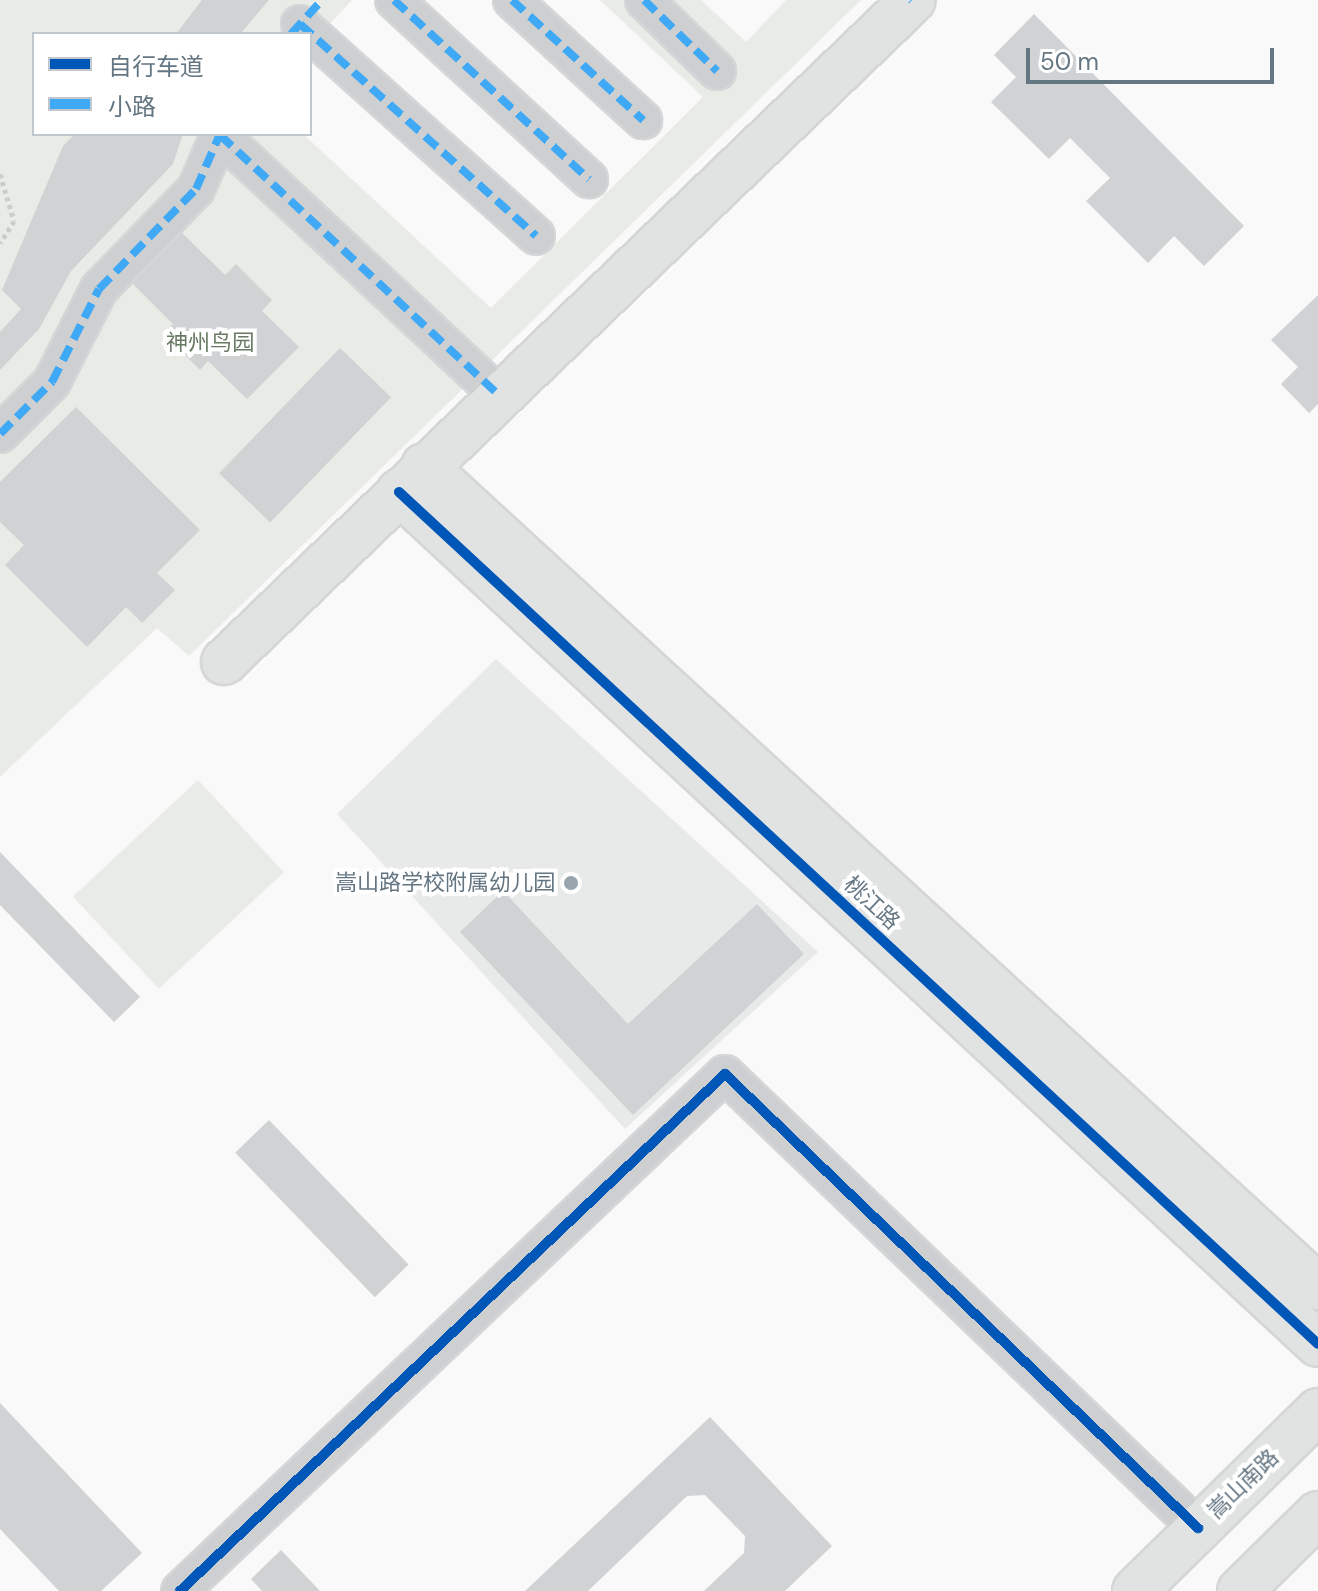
<!DOCTYPE html>
<html>
<head>
<meta charset="utf-8">
<style>
	body { margin:0 }
	#map { position:relative; width:1318px; height:1591px; overflow:hidden; background:#f9f9f9; font-family:"DM Sans","Noto Sans SC",sans-serif }
	div>[style] { position:absolute }
	[style*='--x'] { left:calc(var(--x)*1px); top:calc(var(--y)*1px); width:calc(var(--w)*1px); rotate:calc(var(--a)*1deg) }
	.built>* { inset:0; background:#e8e9e9 }
	.green>* { inset:0; background:#e8ebe6; transform-origin:0 0 }
	.building>* { inset:0; background:#d0d2d3; transform-origin:0 0 }
	.path>* { height:5px; margin-top:-2.5px; transform-origin:0; background:repeating-linear-gradient(90deg,#cbcccd 0 4px,transparent 0 8px) }
	.roads { filter:drop-shadow(2px 0 #d5d6d7) drop-shadow(-2px 0 #d5d6d7) drop-shadow(0 2px #d5d6d7) drop-shadow(0 -2px #d5d6d7) }
	.street>* { height:36px; margin:-18px; padding:0 18px; transform-origin:18px; border-radius:18px; background:#cecfd0 }
	.secondary>* { height:44px; margin:-22px; padding:0 22px; transform-origin:22px; border-radius:22px; background:#e1e2e2 }
	.quiet>* { height:8px; margin-top:-4px; transform-origin:0; background:repeating-linear-gradient(90deg,#3fa9f5 0 16px,transparent 0 24px) }
	.cycleway>* { height:10px; margin:-5px; padding:0 5px; transform-origin:5px; border-radius:5px; background:#0057b8 }
	.dots>* { width:22px; height:22px; translate:-50% -50%; box-sizing:border-box; border:4px solid #fff; border-radius:50% }
	span { translate:-50% -50%; white-space:nowrap; text-align:center; line-height:1.15; -webkit-text-stroke:8px #fff; paint-order:stroke }
	.park-label { font-size:22px; color:#687a64 }
	.poi-label { font-size:22px; color:#657683 }
	.right { translate:-100% -50%; text-align:right }
	.street-label { font-size:22px; color:#657683 }
	.legend { position:absolute; left:32px; top:32px; width:280px; height:104px; box-sizing:border-box; background:#fff; border:2px solid #c1c8cd; margin:0; padding:10px 14px; list-style:none; font-size:24px; color:#657683 }
	.legend li { display:flex; align-items:center; gap:16px; height:40px }
	.legend b { width:40px; border:2px solid #c1c8cd }
	.scale { position:absolute; left:1026px; top:48px; width:248px; height:36px; box-sizing:border-box; border:4px solid #657683; border-top:0; padding-left:10px; font-size:24px; line-height:28px; white-space:nowrap; color:#657683; -webkit-text-stroke:6px #fff; paint-order:stroke }
</style>
</head>
<body>
<div id="map">
	<div class="built">
		<i style="clip-path:polygon(496px 659px,818px 952px,625px 1129px,337px 814px)"></i>
	</div>
	<div class="green">
		<i style="clip-path:polygon(0 0,352px 0,310px 45px,310px 34px,34px 34px,34px 134px,303px 134px,491px 308px,703px 97px,600px 0,701px 0,746px 42px,786px 0,861px 0,189px 656px,157px 628px,0 777px)"></i>
		<i style="left:198px;top:780px;width:126px;height:171px;rotate:47deg"></i>
	</div>
	<div class="building">
		<i style="clip-path:polygon(202px 0,269px 0,240px 34px,176px 34px)"></i>
		<i style="clip-path:polygon(1034px 14px,1244px 226px,1204px 266px,1174px 236px,1148px 263px,1086px 201px,1110px 178px,1070px 138px,1049px 159px,991px 102px,1016px 77px,994px 55px)"></i>
		<i style="clip-path:polygon(75px 134px,183px 134px,173px 164px,71px 271px,39px 329px,0 370px,0 332px,21px 309px,2px 290px,63px 146px)"></i>
		<i style="clip-path:polygon(175px 226px,225px 275px,236px 264px,272px 300px,262px 311px,299px 347px,247px 399px,208px 361px,200px 370px,164px 334px,173px 324px,125px 276px)"></i>
		<i style="clip-path:polygon(1318px 295px,1318px 404px,1309px 413px,1281px 384px,1298px 367px,1271px 340px)"></i>
		<i style="left:340px;top:348px;width:71px;height:174px;rotate:44deg"></i>
		<i style="clip-path:polygon(76px 407px,200px 530px,157px 573px,175px 590px,142px 623px,126px 607px,87px 647px,5px 565px,24px 545px,0 522px,0 482px)"></i>
		<i style="clip-path:polygon(0 852px,140px 997px,114px 1022px,0 905px)"></i>
		<i style="clip-path:polygon(503px 891px,628px 1024px,757px 904px,804px 954px,633px 1115px,460px 932px)"></i>
		<i style="left:269px;top:1120px;width:201px;height:47px;rotate:46deg"></i>
		<i style="clip-path:polygon(0 1403px,142px 1553px,101px 1591px,59px 1591px,0 1529px)"></i>
		<i style="clip-path:polygon(710px 1417px,832px 1546px,785px 1591px,704px 1591px,744px 1553px,745px 1536px,705px 1495px,687px 1496px,588px 1591px,525px 1591px)"></i>
		<i style="clip-path:polygon(281px 1550px,320px 1591px,262px 1591px,251px 1579px)"></i>
	</div>
	<div class="path">
		<i style="--x:0;--y:174;--w:49;--a:73.4"></i>
		<i style="--x:14;--y:221;--w:26;--a:122"></i>
	</div>
	<div class="roads">
		<div class="street">
			<i style="--x:394;--y:0;--w:265;--a:42.6"></i>
			<i style="--x:512;--y:0;--w:178;--a:42.5"></i>
			<i style="--x:644;--y:0;--w:102;--a:44.2"></i>
			<i style="--x:300;--y:24;--w:317;--a:41.9"></i>
			<i style="--x:220;--y:135;--w:381;--a:43"></i>
			<i style="--x:0;--y:434;--w:74;--a:-45"></i>
			<i style="--x:52;--y:382;--w:104;--a:-63.2"></i>
			<i style="--x:99;--y:289;--w:139;--a:-45.9"></i>
			<i style="--x:196;--y:189;--w:60;--a:-66.4"></i>
			<i style="--x:180;--y:1591;--w:751;--a:-43.49"></i>
			<i style="--x:725;--y:1074;--w:656;--a:43.83"></i>
		</div>
		<div class="secondary">
			<i style="--x:424;--y:466;--w:1214;--a:42.56"></i>
			<i style="--x:399;--y:492;--w:1253;--a:42.83"></i>
			<i style="--x:224;--y:662;--w:955;--a:-43.86"></i>
			<i style="--x:1135;--y:1591;--w:257;--a:-44.5"></i>
			<i style="--x:1240;--y:1591;--w:110;--a:-44.6"></i>
		</div>
	</div>
	<div class="quiet">
		<i style="--x:394;--y:0;--w:265;--a:42.6"></i>
		<i style="--x:512;--y:0;--w:178;--a:42.5"></i>
		<i style="--x:644;--y:0;--w:102;--a:44.2"></i>
		<i style="--x:911;--y:0;--w:1;--a:45"></i>
		<i style="--x:300;--y:24;--w:317;--a:41.9"></i>
		<i style="--x:291;--y:34;--w:46;--a:-47.6"></i>
		<i style="--x:220;--y:135;--w:381;--a:43"></i>
		<i style="--x:0;--y:434;--w:74;--a:-45"></i>
		<i style="--x:52;--y:382;--w:104;--a:-63.2"></i>
		<i style="--x:99;--y:289;--w:139;--a:-45.9"></i>
		<i style="--x:196;--y:189;--w:60;--a:-66.4"></i>
	</div>
	<div class="cycleway">
		<i style="--x:399;--y:492;--w:1253;--a:42.83"></i>
		<i style="--x:180;--y:1591;--w:751;--a:-43.49"></i>
		<i style="--x:725;--y:1074;--w:656;--a:43.83"></i>
	</div>
	<div class="dots">
		<i style="left:571px;top:883px;background:#99a4ac"></i>
	</div>
	<div class="park-label">
		<span style="left:210px;top:343px">神州鸟园</span>
	</div>
	<div class="poi-label">
		<span class="right" style="left:555px;top:883px">嵩山路学校附属幼儿园</span>
	</div>
	<div class="street-label">
		<span style="left:872px;top:903px;rotate:43deg">桃江路</span>
		<span style="left:1243px;top:1484px;rotate:-44deg">嵩山南路</span>
	</div>
	<ul class="legend">
	<li><b style="height:10px;background:#0057b8"></b>自行车道</li>
	<li><b style="height:10px;background:#3fa9f5"></b>小路</li>
	</ul>
	<div class="scale">50 m</div>
</div>
</body>
</html>
